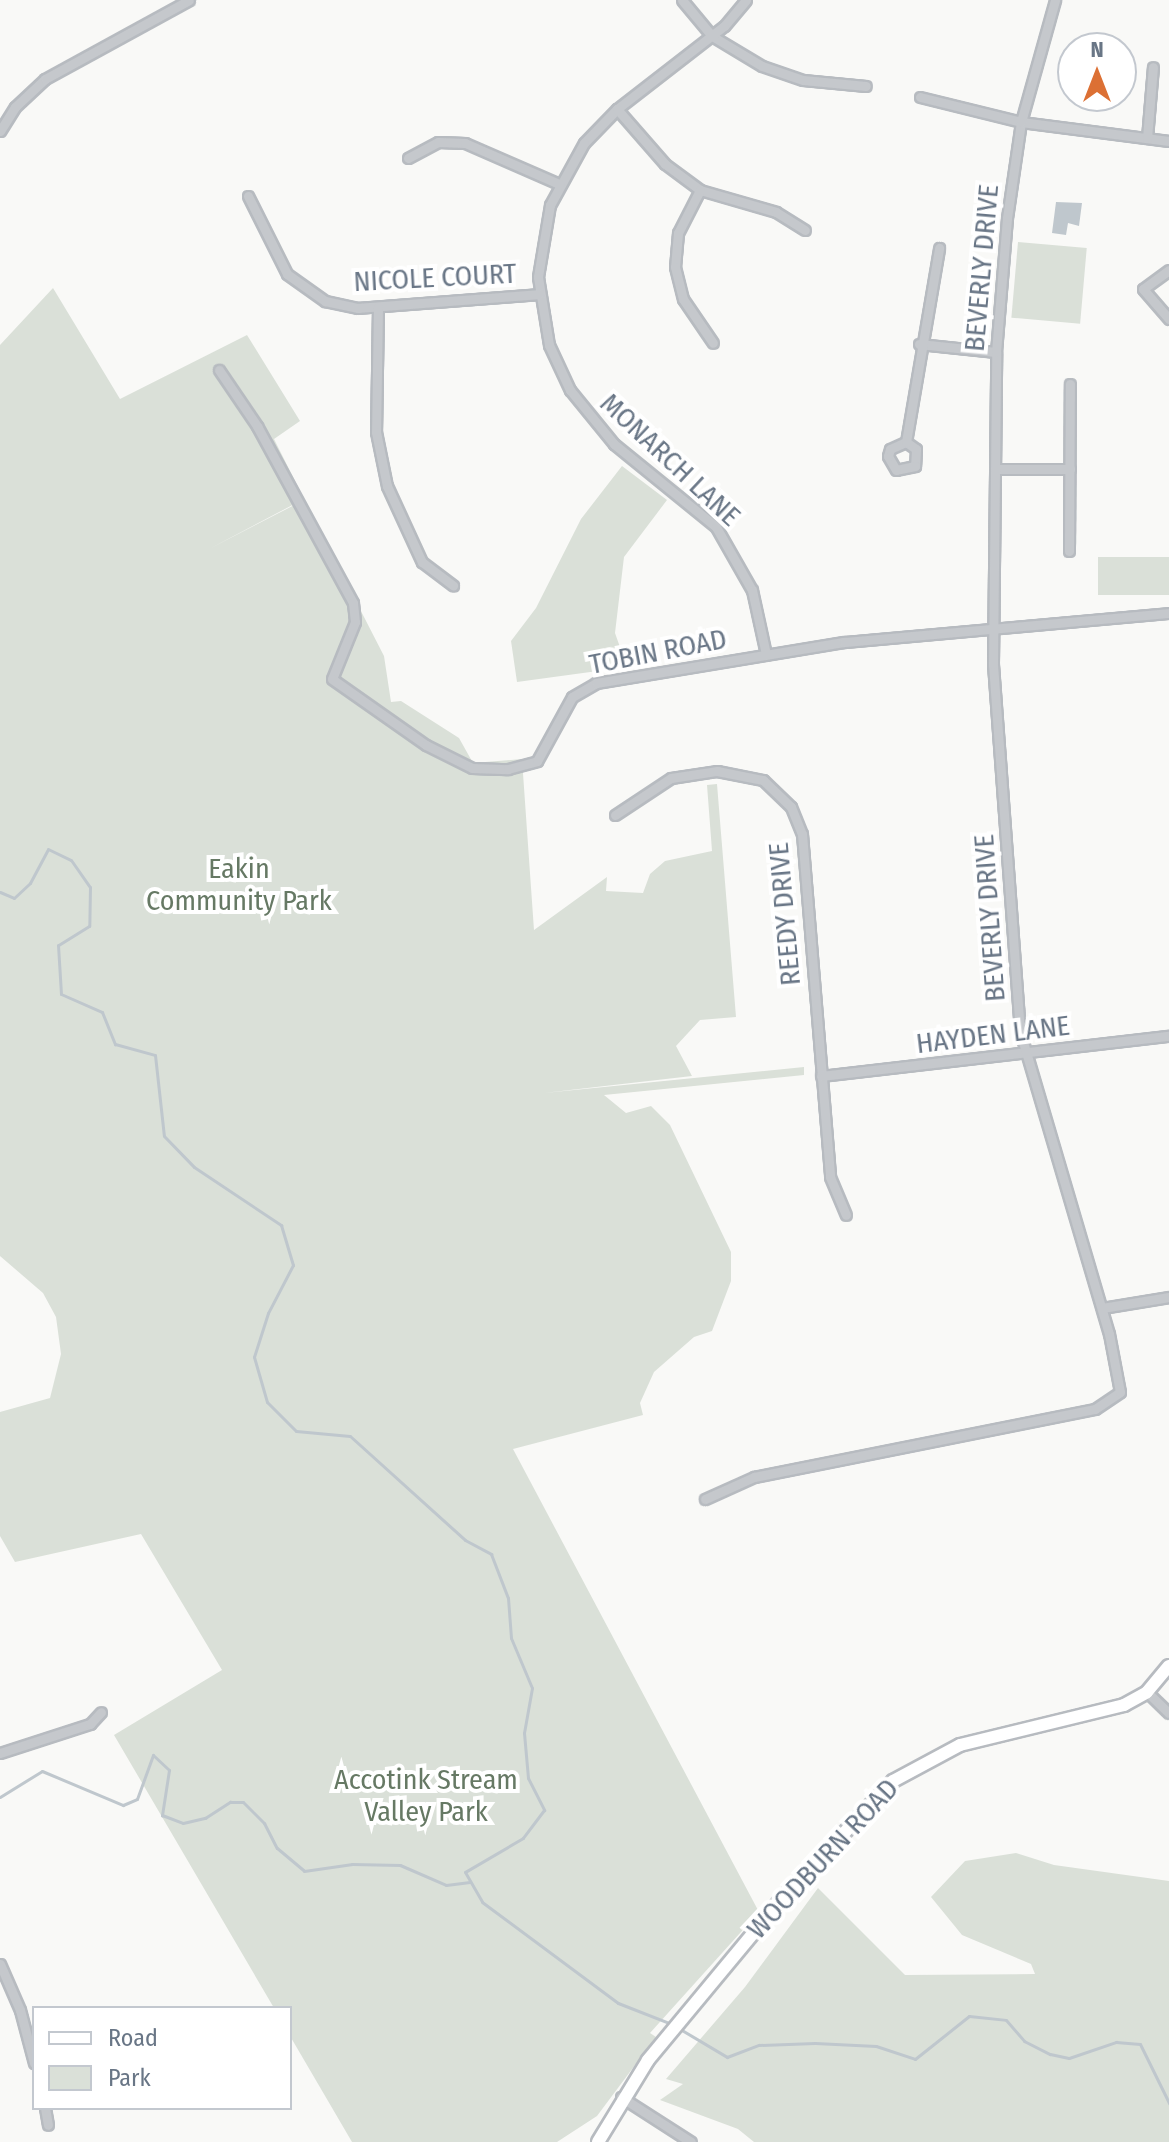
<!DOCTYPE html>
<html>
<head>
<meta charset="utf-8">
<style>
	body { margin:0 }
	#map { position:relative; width:1169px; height:2142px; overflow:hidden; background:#f9f9f7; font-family:"Fira Sans Condensed",sans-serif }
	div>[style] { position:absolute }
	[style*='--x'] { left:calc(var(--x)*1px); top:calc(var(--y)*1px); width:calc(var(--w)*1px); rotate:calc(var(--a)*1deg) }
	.green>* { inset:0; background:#dae0d8; transform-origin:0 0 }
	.water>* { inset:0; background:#bfc7cd }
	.stream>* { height:3px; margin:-1.5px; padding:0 1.5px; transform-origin:1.5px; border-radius:1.5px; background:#bfc7cd }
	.roads { filter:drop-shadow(2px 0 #b7bbc0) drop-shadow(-2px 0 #b7bbc0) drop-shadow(0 2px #b7bbc0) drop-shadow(0 -2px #b7bbc0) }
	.street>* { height:9px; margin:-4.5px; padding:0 4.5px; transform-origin:4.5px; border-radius:4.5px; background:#c5c8cc }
	.secondary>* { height:12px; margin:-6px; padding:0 6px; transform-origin:6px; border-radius:6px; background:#fff }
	span { translate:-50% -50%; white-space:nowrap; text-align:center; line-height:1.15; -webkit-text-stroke:8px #fff; paint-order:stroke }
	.street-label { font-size:28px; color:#697686 }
	.park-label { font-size:28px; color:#667964 }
	.legend { position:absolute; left:32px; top:2006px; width:260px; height:104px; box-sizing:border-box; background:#fff; border:2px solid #c3c8cf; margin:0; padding:10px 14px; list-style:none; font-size:24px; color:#697686 }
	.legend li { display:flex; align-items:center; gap:16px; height:40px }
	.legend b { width:40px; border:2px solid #c3c8cf }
	.north { position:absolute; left:1057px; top:32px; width:80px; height:80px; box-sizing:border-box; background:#fff; border:2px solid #c3c8cf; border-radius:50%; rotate:0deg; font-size:22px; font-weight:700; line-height:32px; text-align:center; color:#697686 }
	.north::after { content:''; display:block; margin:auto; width:28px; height:36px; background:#dc7034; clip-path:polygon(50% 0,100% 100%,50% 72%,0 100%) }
</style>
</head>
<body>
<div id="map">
	<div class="green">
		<i style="left:1018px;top:242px;width:69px;height:76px;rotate:5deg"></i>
		<i style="clip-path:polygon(53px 288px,120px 399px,247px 335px,300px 421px,274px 439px,304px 499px,209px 549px,304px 500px,384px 656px,391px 702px,401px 701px,459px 738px,473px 763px,522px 759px,534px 930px,607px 877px,606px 891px,643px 893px,650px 874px,665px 861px,712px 851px,707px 785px,717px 784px,736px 1017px,700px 1020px,676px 1046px,692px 1076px,544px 1093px,804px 1067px,804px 1075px,604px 1095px,626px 1113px,651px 1106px,670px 1125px,731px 1252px,731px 1281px,712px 1331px,694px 1337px,654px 1372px,640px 1403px,643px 1415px,513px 1449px,759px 1912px,650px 2033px,656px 2037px,597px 2116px,557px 2142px,352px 2142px,290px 2036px,290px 2008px,274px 2008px,114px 1735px,222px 1670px,141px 1534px,15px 1562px,0 1536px,0 1412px,50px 1398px,61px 1354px,56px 1317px,43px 1293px,0 1256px,0 345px)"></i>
		<i style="clip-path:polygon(622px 466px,667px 500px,624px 557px,615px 633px,627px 667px,517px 682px,511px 641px,536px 608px,581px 519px)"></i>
		<i style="left:1169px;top:557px;width:38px;height:71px;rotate:90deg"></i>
		<i style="clip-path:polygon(1016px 1853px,1054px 1865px,1169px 1881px,1169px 2142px,754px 2142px,738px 2129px,660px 2100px,683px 2084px,666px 2079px,745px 1987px,818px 1888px,905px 1975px,1035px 1974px,1031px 1964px,962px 1935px,931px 1897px,965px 1861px)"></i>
	</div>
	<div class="water">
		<i style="clip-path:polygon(1056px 202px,1082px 203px,1079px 226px,1068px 223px,1066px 235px,1052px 233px)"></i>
	</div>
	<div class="stream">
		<i style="--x:0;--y:892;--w:15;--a:23"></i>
		<i style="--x:14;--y:898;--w:22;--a:-43"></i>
		<i style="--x:30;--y:883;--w:38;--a:-62"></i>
		<i style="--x:48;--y:849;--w:25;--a:26"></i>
		<i style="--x:71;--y:860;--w:33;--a:55"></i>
		<i style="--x:90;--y:887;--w:39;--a:91"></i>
		<i style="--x:89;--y:926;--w:36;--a:148"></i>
		<i style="--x:58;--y:945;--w:49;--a:86.5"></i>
		<i style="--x:61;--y:994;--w:45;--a:23.7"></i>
		<i style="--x:102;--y:1012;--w:35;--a:68"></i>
		<i style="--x:115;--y:1044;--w:41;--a:15.4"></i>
		<i style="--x:155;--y:1055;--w:81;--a:83.7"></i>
		<i style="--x:164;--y:1136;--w:43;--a:45.9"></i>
		<i style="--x:194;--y:1167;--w:105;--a:33.7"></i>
		<i style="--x:281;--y:1225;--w:42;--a:73.3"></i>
		<i style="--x:293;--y:1265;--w:54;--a:117.5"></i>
		<i style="--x:268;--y:1313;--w:46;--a:107.7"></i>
		<i style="--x:254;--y:1357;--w:47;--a:73.9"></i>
		<i style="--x:267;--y:1402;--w:41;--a:45"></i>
		<i style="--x:296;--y:1431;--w:54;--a:5.3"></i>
		<i style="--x:350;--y:1436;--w:155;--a:42.1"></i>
		<i style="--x:465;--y:1540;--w:30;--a:28"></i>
		<i style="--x:491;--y:1554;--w:47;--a:68.9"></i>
		<i style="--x:508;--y:1598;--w:40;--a:85.7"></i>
		<i style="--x:511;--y:1638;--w:54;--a:67.2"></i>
		<i style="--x:532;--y:1688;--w:46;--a:100.1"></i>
		<i style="--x:524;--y:1733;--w:45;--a:84.9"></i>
		<i style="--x:528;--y:1778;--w:36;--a:63"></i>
		<i style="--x:544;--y:1810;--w:35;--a:127"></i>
		<i style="--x:523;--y:1838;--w:67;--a:149.6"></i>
		<i style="--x:465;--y:1872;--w:34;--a:60"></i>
		<i style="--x:482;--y:1902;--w:169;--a:36.6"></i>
		<i style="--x:618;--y:2003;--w:60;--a:21.4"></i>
		<i style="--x:0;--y:1797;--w:49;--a:-31.8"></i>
		<i style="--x:42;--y:1771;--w:88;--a:22.8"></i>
		<i style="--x:123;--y:1805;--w:15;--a:-23"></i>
		<i style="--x:137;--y:1799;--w:47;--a:-70"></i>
		<i style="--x:153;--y:1755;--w:22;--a:43"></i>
		<i style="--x:169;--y:1770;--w:46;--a:98.8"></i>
		<i style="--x:162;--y:1815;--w:22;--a:21"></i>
		<i style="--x:183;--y:1823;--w:23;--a:-13"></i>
		<i style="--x:205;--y:1818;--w:30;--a:-33"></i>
		<i style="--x:230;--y:1802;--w:13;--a:0"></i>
		<i style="--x:243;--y:1802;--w:30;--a:45"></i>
		<i style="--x:264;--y:1823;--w:28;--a:63"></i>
		<i style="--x:277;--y:1848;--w:35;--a:40"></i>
		<i style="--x:304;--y:1871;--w:49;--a:-8.3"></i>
		<i style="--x:352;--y:1864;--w:48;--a:1.2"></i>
		<i style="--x:400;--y:1865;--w:50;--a:23.5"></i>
		<i style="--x:446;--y:1885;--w:24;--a:-7"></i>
		<i style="--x:680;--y:2029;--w:55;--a:30.8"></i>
		<i style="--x:727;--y:2057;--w:34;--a:-21"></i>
		<i style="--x:759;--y:2045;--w:56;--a:-2"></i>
		<i style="--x:815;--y:2043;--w:61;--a:2.8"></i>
		<i style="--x:876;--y:2046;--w:41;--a:18.4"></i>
		<i style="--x:915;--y:2059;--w:69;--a:-38.5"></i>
		<i style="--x:969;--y:2016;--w:37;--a:6"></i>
		<i style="--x:1006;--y:2020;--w:28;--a:49"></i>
		<i style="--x:1024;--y:2041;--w:29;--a:27"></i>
		<i style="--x:1050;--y:2054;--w:19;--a:12"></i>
		<i style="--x:1069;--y:2058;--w:50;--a:-18.8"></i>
		<i style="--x:1116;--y:2042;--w:24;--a:5"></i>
		<i style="--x:1140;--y:2044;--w:66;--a:63.8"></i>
	</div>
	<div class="roads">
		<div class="street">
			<i style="--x:682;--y:0;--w:47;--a:50.2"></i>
			<i style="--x:712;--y:36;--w:58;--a:31"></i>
			<i style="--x:762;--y:66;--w:43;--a:18.9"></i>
			<i style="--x:803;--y:80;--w:63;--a:5.4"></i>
			<i style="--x:746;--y:0;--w:34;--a:130"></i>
			<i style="--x:724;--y:26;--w:135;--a:142.2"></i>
			<i style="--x:617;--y:109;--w:47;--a:134.1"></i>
			<i style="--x:584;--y:143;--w:71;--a:118.7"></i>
			<i style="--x:550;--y:205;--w:73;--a:99.5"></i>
			<i style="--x:538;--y:277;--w:69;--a:80.8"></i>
			<i style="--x:549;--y:345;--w:50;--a:65"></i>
			<i style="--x:570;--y:390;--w:70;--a:50.8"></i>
			<i style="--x:614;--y:444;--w:132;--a:39.1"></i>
			<i style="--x:716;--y:527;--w:73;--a:60.3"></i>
			<i style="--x:752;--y:590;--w:66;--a:77.7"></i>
			<i style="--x:920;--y:97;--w:104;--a:13.9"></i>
			<i style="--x:1021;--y:122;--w:149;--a:7.3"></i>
			<i style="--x:617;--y:109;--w:73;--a:48.9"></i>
			<i style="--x:665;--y:164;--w:44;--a:36.6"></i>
			<i style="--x:700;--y:190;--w:79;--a:16.1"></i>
			<i style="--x:776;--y:212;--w:34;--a:32"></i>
			<i style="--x:0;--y:131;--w:28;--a:-58"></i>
			<i style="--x:15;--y:107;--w:41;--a:-43"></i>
			<i style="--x:45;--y:79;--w:164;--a:-28.7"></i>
			<i style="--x:1147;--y:138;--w:71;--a:-85.2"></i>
			<i style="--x:408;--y:158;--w:34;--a:-28"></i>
			<i style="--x:438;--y:142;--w:27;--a:2"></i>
			<i style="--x:465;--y:143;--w:103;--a:23.6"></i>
			<i style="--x:700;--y:190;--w:48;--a:117.1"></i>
			<i style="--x:678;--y:233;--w:34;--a:95"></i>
			<i style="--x:675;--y:267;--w:33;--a:76"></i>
			<i style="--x:683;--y:299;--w:53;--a:55.7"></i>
			<i style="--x:248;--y:196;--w:87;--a:63.4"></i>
			<i style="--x:287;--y:274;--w:47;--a:35.4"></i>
			<i style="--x:325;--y:301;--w:34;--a:12"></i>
			<i style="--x:358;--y:308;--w:182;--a:-4.4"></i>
			<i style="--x:1169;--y:270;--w:32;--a:144"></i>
			<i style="--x:1143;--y:289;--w:40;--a:49"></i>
			<i style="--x:378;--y:307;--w:125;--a:90.9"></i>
			<i style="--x:376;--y:432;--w:55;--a:78.5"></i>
			<i style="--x:387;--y:486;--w:84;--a:65.3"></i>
			<i style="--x:422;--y:562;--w:39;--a:37"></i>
			<i style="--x:919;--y:344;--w:77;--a:5.9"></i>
			<i style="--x:219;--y:370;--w:68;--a:55.8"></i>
			<i style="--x:257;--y:426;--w:201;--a:61.5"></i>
			<i style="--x:353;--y:603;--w:19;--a:84"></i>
			<i style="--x:355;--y:622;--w:61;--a:112"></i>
			<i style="--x:332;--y:679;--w:115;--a:35.1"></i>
			<i style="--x:426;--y:745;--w:51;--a:26.6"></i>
			<i style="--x:472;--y:768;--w:36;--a:2"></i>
			<i style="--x:508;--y:769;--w:30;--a:-15"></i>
			<i style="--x:537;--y:761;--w:73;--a:-61.3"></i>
			<i style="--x:572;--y:697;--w:28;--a:-30"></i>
			<i style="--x:596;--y:683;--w:251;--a:-9.4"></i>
			<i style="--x:844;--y:642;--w:326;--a:-5.1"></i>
			<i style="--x:906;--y:442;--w:12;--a:35"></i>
			<i style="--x:916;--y:449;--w:17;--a:93"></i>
			<i style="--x:915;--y:466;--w:19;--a:168"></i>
			<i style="--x:896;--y:470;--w:16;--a:-120"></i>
			<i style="--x:888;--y:456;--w:7;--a:-74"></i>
			<i style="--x:890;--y:449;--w:17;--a:-24"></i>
			<i style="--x:906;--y:442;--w:197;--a:-80.3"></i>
			<i style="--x:995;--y:469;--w:75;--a:0"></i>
			<i style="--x:1069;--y:551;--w:167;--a:-89.7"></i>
			<i style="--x:615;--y:815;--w:67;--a:-33.5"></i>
			<i style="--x:671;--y:778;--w:47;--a:-8.7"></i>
			<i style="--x:717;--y:771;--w:47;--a:11.1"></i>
			<i style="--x:763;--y:780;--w:39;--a:44"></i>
			<i style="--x:791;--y:807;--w:29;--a:68"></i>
			<i style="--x:802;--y:834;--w:344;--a:85.3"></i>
			<i style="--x:830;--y:1177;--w:41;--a:67.2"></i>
			<i style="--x:821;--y:1076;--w:350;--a:-6.6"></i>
			<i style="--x:1102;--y:1308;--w:68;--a:-9.3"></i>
			<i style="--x:705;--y:1499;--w:54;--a:-24.2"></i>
			<i style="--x:754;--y:1477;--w:348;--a:-11.3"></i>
			<i style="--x:1095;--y:1409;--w:30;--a:-34"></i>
			<i style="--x:1120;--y:1392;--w:59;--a:-100.7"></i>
			<i style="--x:1109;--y:1334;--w:315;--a:-106.4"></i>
			<i style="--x:1020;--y:1032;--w:369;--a:-94.2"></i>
			<i style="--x:993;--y:664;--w:312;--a:-89.4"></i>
			<i style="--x:996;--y:352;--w:134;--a:-85.3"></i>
			<i style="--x:1007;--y:218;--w:97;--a:-81.7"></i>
			<i style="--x:1021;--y:122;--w:127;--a:-74.4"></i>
			<i style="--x:1147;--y:1692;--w:30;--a:44"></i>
			<i style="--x:0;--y:1753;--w:95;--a:-17.9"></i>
			<i style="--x:90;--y:1724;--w:16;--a:-47"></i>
			<i style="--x:0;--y:1964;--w:50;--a:66.5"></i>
			<i style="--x:20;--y:2010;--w:55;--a:75.2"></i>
			<i style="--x:621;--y:2097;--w:83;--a:32.7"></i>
			<i style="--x:45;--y:2108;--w:17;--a:80"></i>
		</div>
		<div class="secondary">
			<i style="--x:598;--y:2142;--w:96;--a:-58.6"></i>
			<i style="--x:648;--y:2060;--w:205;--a:-50.3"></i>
			<i style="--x:779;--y:1902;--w:166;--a:-46.7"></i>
			<i style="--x:893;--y:1781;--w:76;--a:-28.2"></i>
			<i style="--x:960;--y:1745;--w:169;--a:-13.7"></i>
			<i style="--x:1124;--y:1705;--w:26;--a:-29"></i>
			<i style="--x:1147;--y:1692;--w:34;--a:-50"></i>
		</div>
	</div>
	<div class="street-label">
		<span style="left:982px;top:268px;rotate:-85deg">BEVERLY DRIVE</span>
		<span style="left:435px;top:278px;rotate:-3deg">NICOLE COURT</span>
		<span style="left:670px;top:460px;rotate:43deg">MONARCH LANE</span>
		<span style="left:658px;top:652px;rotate:-11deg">TOBIN ROAD</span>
		<span style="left:785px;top:914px;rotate:-95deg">REEDY DRIVE</span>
		<span style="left:990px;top:918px;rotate:-94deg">BEVERLY DRIVE</span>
		<span style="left:993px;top:1035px;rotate:-7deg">HAYDEN LANE</span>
		<span style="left:823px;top:1859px;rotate:-47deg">WOODBURN ROAD</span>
	</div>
	<div class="park-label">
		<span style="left:239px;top:885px">Eakin<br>Community Park</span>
		<span style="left:426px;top:1796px">Accotink Stream<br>Valley Park</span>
	</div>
	<ul class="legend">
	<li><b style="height:10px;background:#fff"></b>Road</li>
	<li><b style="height:22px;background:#dae0d8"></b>Park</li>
	</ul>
	<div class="north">N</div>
</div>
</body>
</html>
